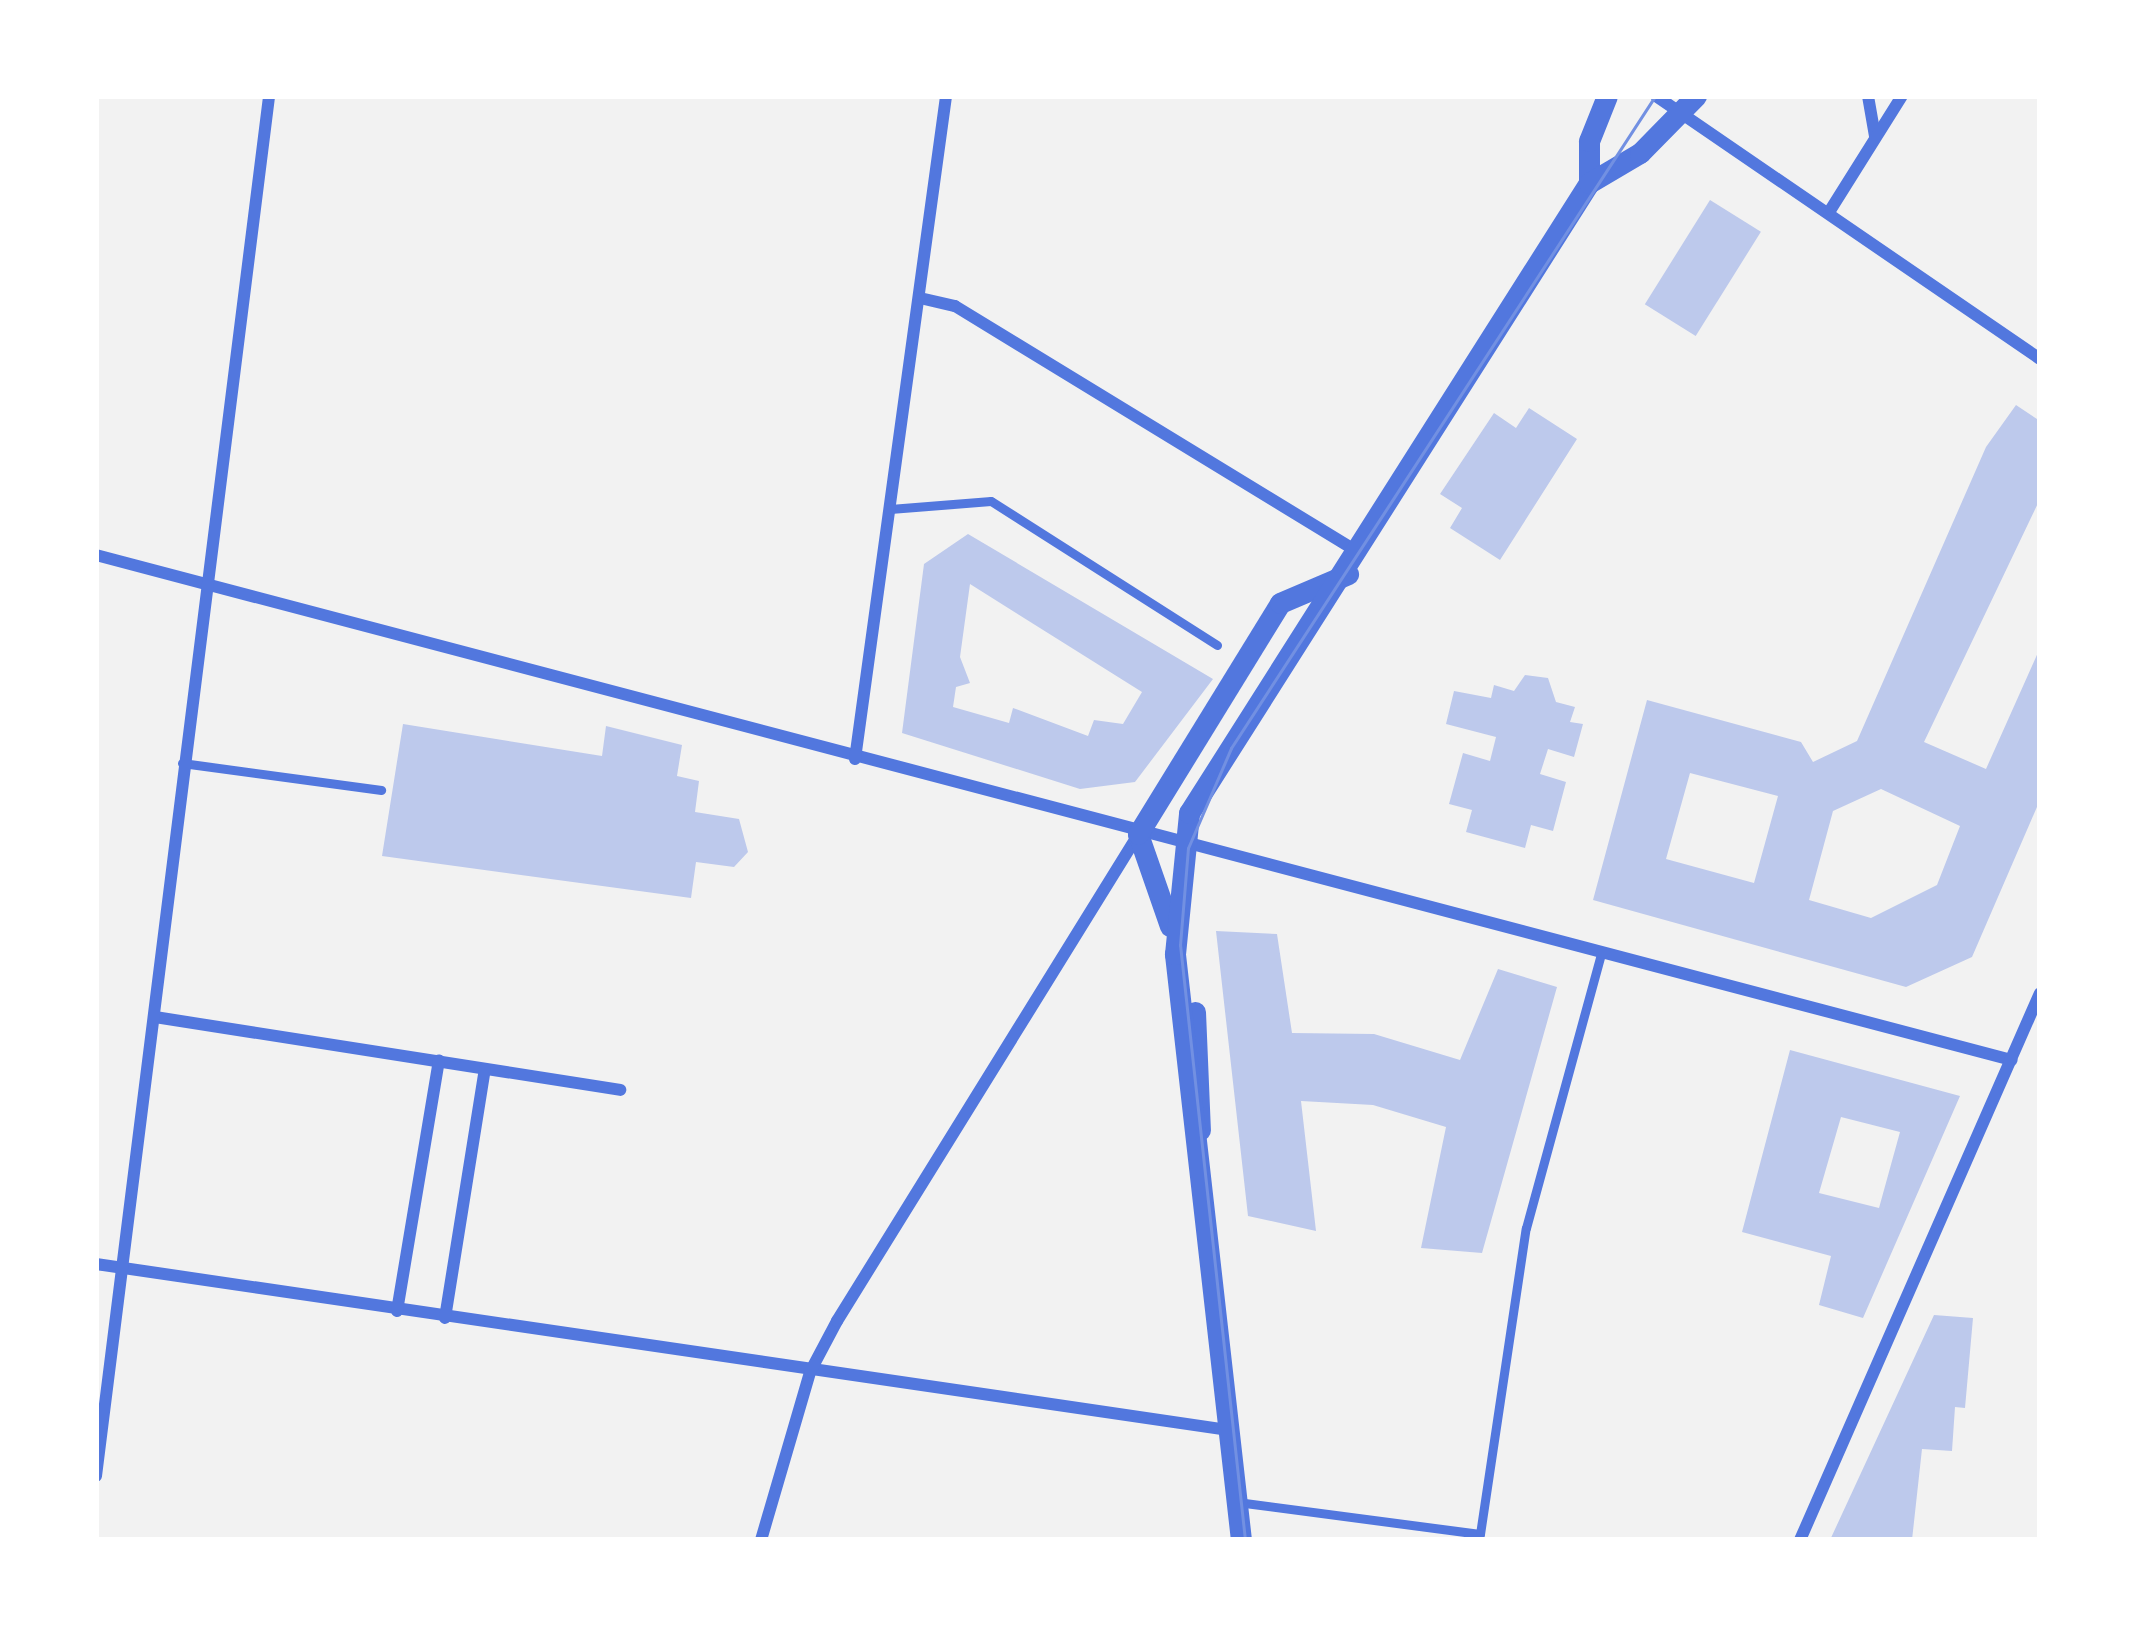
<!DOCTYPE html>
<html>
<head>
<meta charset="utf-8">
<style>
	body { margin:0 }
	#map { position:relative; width:2136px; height:1636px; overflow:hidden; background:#f2f2f2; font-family:"Titillium Web",sans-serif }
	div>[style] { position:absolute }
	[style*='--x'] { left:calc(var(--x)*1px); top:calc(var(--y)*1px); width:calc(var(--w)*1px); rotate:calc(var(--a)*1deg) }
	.building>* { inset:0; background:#bdc9ec; transform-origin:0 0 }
	.service>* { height:9px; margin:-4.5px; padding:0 4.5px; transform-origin:4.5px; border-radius:4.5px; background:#5277de }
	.minor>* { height:12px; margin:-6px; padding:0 6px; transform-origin:6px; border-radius:6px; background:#5277de }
	.tertiary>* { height:21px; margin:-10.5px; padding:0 10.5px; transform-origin:10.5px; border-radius:10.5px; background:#5277de }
	.tram>* { height:3px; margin:-1.5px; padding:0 1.5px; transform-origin:1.5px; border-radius:1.5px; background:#7290e2 }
	span { translate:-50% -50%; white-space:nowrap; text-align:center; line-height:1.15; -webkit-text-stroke:12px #fff; paint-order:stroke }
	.frame { position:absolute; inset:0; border:99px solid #fff; pointer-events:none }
</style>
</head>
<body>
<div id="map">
	<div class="building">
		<i style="left:1710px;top:200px;width:60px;height:123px;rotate:32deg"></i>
		<i style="clip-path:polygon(evenodd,2016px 405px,2040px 421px,2040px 499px,1924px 742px,1986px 769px,2040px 648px,2040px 800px,1972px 957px,1906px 987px,1593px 900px,1647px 700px,1801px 742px,1813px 762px,1857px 741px,1986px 447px,2016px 405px,1690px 773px,1778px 796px,1754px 883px,1666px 859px,1690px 773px,2016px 405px,1881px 789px,1960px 826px,1937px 885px,1871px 918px,1809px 900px,1833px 811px,1881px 789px)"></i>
		<i style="clip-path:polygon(1529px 408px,1577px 439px,1500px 560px,1450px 528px,1462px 508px,1440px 494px,1494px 413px,1516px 428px)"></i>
		<i style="clip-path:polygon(evenodd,968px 534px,1213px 679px,1135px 782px,1080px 789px,902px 733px,924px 564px,968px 534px,970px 584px,1142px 692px,1123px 724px,1094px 720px,1088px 736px,1013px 708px,1009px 723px,953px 707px,956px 687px,970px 683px,960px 657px,970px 584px)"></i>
		<i style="clip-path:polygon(1525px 675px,1548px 678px,1556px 702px,1575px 707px,1570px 722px,1583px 724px,1574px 757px,1548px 749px,1540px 774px,1566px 782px,1553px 831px,1531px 825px,1525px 848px,1466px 832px,1472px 810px,1449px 804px,1463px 753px,1490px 761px,1496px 737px,1446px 724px,1454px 691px,1491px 698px,1494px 685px,1514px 691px)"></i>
		<i style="clip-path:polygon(403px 724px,602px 756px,606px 726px,682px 745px,677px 776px,699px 781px,695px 812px,739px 819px,748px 852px,734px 867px,696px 862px,691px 898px,382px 856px)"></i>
		<i style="clip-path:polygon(1216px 931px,1277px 934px,1292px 1033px,1374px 1034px,1460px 1060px,1498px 969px,1557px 987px,1482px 1253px,1421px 1248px,1446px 1127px,1373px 1105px,1301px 1101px,1316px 1231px,1248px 1216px)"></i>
		<i style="clip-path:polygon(evenodd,1790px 1050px,1960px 1096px,1863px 1318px,1819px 1305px,1831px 1256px,1742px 1232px,1790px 1050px,1841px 1117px,1900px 1132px,1879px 1208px,1819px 1193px,1841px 1117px)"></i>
		<i style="clip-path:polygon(1934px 1315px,1973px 1318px,1965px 1408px,1955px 1407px,1952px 1451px,1922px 1449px,1912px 1540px,1830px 1540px)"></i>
	</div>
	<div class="service">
		<i style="--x:890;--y:509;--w:101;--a:-4.5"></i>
		<i style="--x:991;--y:501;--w:268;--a:32.5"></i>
		<i style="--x:182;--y:763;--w:201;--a:7.7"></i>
		<i style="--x:1237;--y:1502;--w:245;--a:7.5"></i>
		<i style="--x:1480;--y:1534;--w:309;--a:-81.5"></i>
		<i style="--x:1526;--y:1228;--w:285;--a:-74.7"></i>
	</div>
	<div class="minor">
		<i style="--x:1656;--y:96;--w:465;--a:34.4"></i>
		<i style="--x:1868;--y:96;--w:41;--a:80.1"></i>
		<i style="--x:1831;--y:209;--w:133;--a:-57.9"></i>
		<i style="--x:920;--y:298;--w:36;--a:13"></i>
		<i style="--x:955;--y:306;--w:472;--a:31.4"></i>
		<i style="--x:96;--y:555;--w:1981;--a:14.77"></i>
		<i style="--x:855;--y:759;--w:669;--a:-82.18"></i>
		<i style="--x:155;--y:1017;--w:471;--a:8.9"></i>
		<i style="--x:96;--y:1264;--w:1145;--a:8.34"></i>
		<i style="--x:397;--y:1311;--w:254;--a:-80.5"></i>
		<i style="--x:445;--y:1318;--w:252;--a:-80.9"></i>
		<i style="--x:96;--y:1476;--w:1391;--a:-82.85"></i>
		<i style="--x:761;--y:1540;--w:175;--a:-73.7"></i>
		<i style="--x:810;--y:1372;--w:58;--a:-62.1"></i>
		<i style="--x:837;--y:1321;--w:572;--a:-58.23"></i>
		<i style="--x:1800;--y:1540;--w:597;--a:-66.31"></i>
	</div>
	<div class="tertiary">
		<i style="--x:1589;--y:183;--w:42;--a:-90"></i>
		<i style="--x:1589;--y:141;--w:48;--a:-68.2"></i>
		<i style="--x:1170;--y:926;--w:97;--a:-109.2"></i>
		<i style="--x:1138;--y:834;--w:271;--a:-58.4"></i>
		<i style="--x:1280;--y:603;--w:74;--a:-23.1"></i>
		<i style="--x:1195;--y:1012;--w:118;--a:87.6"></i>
		<i style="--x:1241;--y:1540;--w:590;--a:-96.43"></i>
		<i style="--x:1175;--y:954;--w:142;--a:-84.3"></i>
		<i style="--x:1189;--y:813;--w:746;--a:-57.59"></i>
		<i style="--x:1589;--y:183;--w:59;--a:-30.5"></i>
		<i style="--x:1640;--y:153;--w:80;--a:-45.5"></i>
	</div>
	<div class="tram">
		<i style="--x:1245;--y:1540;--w:599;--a:-96.23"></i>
		<i style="--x:1180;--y:945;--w:97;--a:-85.3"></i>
		<i style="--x:1188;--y:848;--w:109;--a:-66.7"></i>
		<i style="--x:1231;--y:748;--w:778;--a:-56.96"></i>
	</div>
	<div class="frame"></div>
</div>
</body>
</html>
